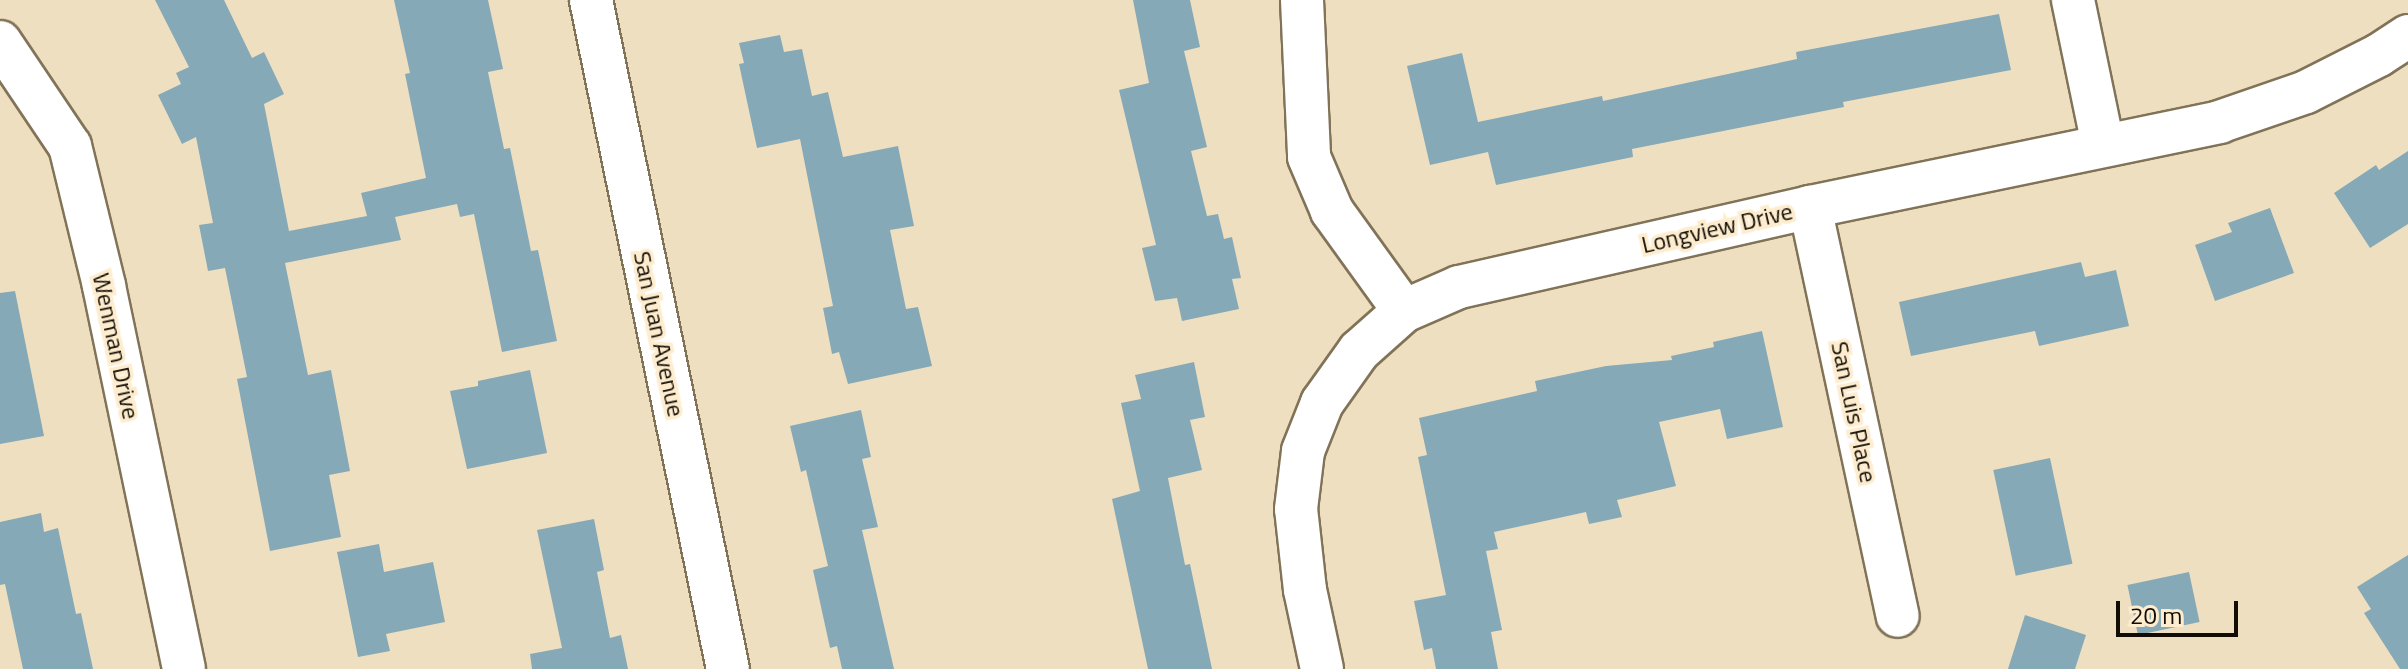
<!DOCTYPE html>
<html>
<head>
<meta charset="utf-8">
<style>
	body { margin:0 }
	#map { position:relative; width:2408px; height:669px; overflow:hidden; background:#efdfc1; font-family:"Titillium Web",sans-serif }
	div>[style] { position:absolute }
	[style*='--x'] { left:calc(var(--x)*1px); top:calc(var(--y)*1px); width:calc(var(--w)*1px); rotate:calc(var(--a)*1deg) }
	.building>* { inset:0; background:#85a9b6; transform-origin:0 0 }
	.roads { filter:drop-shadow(2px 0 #817358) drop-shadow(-2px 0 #817358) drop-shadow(0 2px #817358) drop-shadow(0 -2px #817358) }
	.minor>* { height:42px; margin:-21px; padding:0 21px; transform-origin:21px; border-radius:21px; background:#fff }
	span { translate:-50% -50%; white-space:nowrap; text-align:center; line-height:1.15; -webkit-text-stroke:7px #fdecce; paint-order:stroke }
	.street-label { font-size:24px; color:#120d04 }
	.scale { position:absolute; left:2116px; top:601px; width:122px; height:36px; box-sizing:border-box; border:4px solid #120d04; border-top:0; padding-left:10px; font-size:24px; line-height:28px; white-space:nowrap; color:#120d04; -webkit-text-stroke:6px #fdecce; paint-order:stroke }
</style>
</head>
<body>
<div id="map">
	<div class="building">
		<i style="clip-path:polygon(155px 0,224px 0,252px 58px,264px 52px,284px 94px,264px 104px,289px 231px,367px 216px,361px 193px,426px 178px,405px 74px,410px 73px,394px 0,488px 0,503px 69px,488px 72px,504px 149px,510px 148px,531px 251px,538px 250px,557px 341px,502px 352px,474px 214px,460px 217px,457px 204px,395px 217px,401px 240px,285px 263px,308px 375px,331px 370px,350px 471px,329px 475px,341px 537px,270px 551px,237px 379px,247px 377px,225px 268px,208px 271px,199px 225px,213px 223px,196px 137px,182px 144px,158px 95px,181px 84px,176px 73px,189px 67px)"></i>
		<i style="clip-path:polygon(1133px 0,1190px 0,1200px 47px,1184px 51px,1207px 147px,1191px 151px,1207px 216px,1218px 214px,1224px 239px,1232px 237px,1241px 278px,1232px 279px,1239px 309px,1182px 321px,1177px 298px,1155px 301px,1142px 248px,1156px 245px,1119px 90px,1149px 83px)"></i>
		<i style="clip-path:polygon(1999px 14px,2011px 70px,1843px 102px,1844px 107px,1632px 149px,1633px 157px,1496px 185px,1488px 152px,1430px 165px,1407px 66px,1462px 53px,1478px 122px,1602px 96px,1603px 101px,1797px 59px,1796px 52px)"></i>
		<i style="clip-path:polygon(780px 35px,784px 52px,802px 49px,812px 96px,828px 92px,843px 157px,898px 146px,914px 226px,890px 230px,906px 309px,918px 307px,932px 366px,848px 384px,839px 352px,832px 354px,823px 308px,833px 306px,800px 139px,757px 148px,739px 64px,744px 63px,739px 43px)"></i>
		<i style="clip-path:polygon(2408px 151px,2408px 224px,2370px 248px,2334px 193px,2376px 165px,2379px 170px)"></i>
		<i style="clip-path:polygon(2270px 208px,2294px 273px,2215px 301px,2195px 245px,2232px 232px,2228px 223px)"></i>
		<i style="clip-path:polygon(2081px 262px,2085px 277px,2116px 270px,2129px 326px,2039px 346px,2035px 331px,1911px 356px,1899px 302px)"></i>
		<i style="clip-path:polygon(15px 291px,44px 436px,0 444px,0 293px)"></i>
		<i style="clip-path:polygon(1762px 331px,1783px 427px,1727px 439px,1720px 409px,1659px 422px,1676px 486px,1617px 500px,1622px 517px,1589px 524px,1586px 512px,1494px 532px,1498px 549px,1486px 551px,1502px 630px,1491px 632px,1498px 669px,1436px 669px,1432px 648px,1424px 650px,1414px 601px,1446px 595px,1418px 457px,1427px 455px,1419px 418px,1537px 391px,1535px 381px,1606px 366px,1672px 360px,1671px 356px,1714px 347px,1713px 342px)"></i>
		<i style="clip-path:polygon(1194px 362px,1205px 417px,1190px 420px,1202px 470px,1168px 478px,1185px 565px,1190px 564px,1212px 669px,1148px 669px,1112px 499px,1140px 491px,1121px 403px,1141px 399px,1135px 375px)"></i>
		<i style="clip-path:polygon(530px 370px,547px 453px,467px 469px,450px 391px,478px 386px,478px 381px)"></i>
		<i style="clip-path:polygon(861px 410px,871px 457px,862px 459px,878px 527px,862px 530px,894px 669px,842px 669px,837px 646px,830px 648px,813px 570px,828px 566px,806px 470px,801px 472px,790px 426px)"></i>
		<i style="left:2050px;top:458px;width:108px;height:58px;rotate:78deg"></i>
		<i style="clip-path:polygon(41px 513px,44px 532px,58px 528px,76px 614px,81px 613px,93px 669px,23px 669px,5px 584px,0 585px,0 522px)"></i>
		<i style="clip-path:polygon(594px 519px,604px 570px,597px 572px,610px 638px,621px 635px,628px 669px,532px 669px,530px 654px,562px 648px,537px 530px)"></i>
		<i style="clip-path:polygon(379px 544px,384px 572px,433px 562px,445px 622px,386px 634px,390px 651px,358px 657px,337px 552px)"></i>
		<i style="clip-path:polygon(2408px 555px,2408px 669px,2400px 669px,2364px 613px,2371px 609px,2357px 587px)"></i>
		<i style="left:2189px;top:572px;width:51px;height:63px;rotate:78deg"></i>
		<i style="clip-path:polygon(2025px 615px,2086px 635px,2075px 669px,2008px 669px)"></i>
	</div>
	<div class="roads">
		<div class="minor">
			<i style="--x:591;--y:0;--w:683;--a:78.43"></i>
			<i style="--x:1302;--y:0;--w:157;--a:87.4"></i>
			<i style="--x:1309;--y:157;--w:59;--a:66.9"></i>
			<i style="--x:1332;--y:211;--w:123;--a:54.2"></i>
			<i style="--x:2073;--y:0;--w:148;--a:78.3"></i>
			<i style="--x:0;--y:42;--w:125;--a:56.1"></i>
			<i style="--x:70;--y:146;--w:144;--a:76.3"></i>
			<i style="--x:104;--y:286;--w:391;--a:78.2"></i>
			<i style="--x:1810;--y:207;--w:418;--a:77.9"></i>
			<i style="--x:1322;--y:669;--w:81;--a:-102.1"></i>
			<i style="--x:1305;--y:590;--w:81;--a:-96.3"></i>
			<i style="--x:1296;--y:509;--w:58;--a:-83.1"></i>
			<i style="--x:1303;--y:451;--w:52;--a:-68.4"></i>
			<i style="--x:1322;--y:403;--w:64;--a:-54.6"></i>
			<i style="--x:1359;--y:351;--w:60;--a:-41.6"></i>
			<i style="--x:1404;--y:311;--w:60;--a:-23.6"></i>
			<i style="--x:1459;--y:287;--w:360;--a:-12.8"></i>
			<i style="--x:1810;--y:207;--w:418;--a:-11.7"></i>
			<i style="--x:2219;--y:122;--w:92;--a:-19"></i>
			<i style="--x:2306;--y:92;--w:82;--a:-26.9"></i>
			<i style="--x:2379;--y:55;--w:35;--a:-33"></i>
		</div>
	</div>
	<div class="street-label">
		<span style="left:1717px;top:228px;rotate:-13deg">Longview Drive</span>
		<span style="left:659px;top:334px;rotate:78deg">San Juan Avenue</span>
		<span style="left:116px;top:346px;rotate:78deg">Wenman Drive</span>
		<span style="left:1854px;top:412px;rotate:78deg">San Luis Place</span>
	</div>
	<div class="scale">20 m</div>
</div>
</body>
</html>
